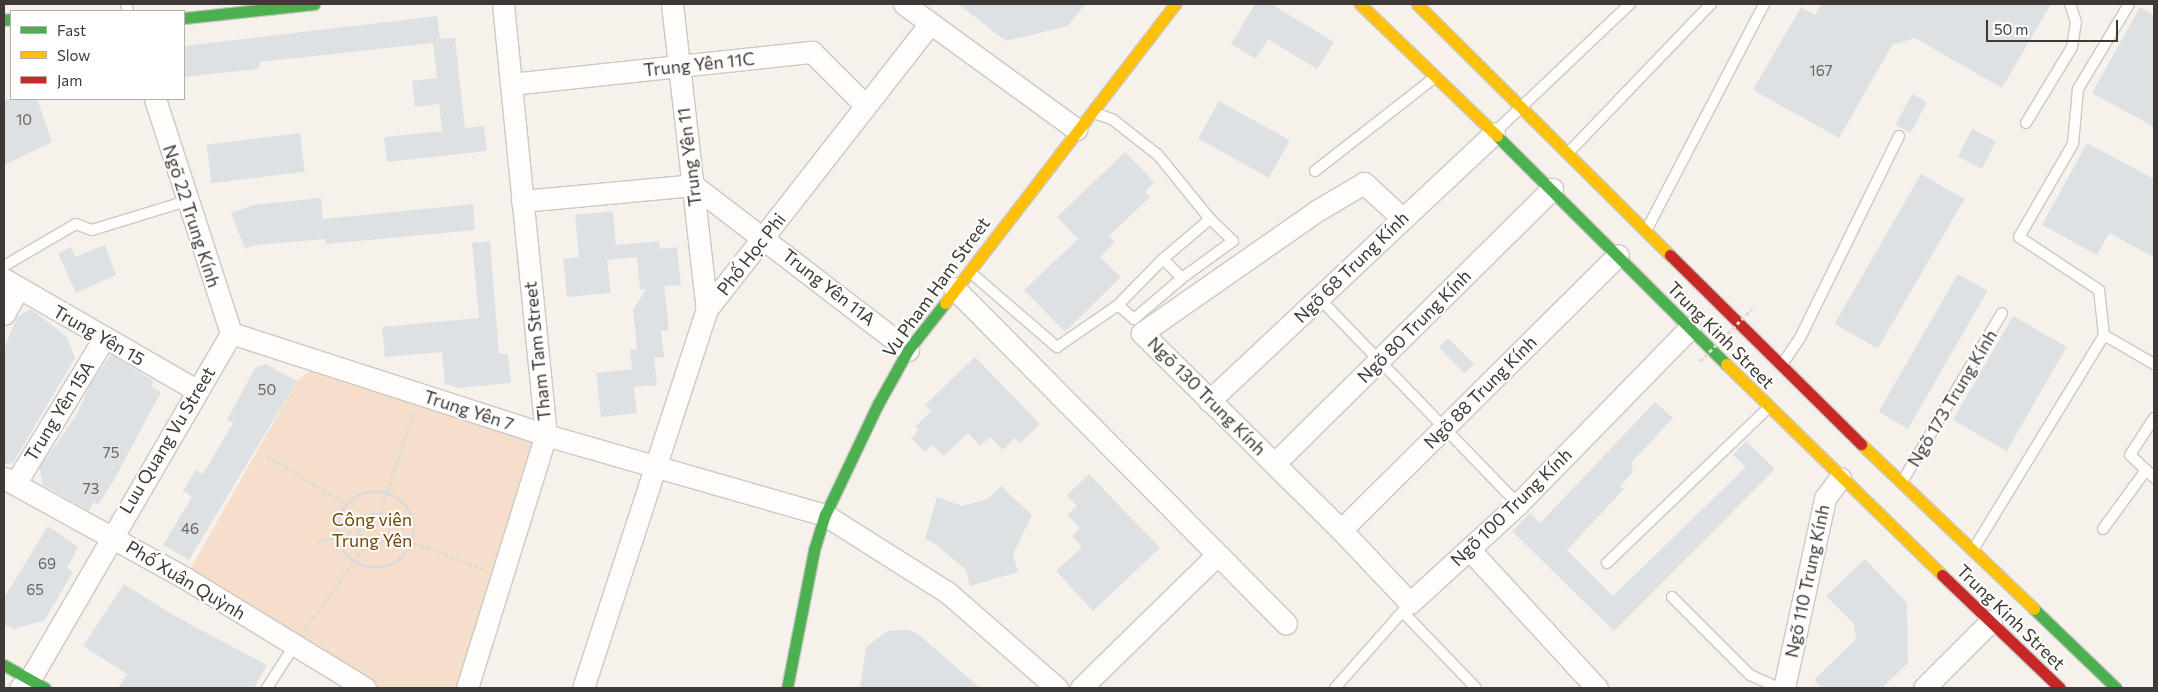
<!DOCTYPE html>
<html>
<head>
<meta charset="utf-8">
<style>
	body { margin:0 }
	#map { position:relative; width:2158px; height:692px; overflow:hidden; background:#f7f1ec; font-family:Commissioner,sans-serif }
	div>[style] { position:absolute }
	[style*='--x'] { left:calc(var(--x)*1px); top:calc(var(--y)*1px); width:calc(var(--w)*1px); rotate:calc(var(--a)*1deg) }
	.green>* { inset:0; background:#f5dfca }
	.building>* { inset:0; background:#dee1e4; transform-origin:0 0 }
	.path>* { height:3px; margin-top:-1.5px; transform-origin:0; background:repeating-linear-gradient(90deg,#dddbd9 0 4px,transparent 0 6.5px) }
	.path>.ring { margin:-1.5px; padding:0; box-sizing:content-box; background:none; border:3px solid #dddbd9; border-radius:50% }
	.roads { filter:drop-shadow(1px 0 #ccc8c4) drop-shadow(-1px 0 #ccc8c4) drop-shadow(0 1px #ccc8c4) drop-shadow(0 -1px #ccc8c4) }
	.lane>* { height:10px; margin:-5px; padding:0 5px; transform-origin:5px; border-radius:5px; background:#fefdfc }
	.street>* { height:21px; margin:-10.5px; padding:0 10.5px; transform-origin:10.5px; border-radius:10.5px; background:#fefdfc }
	.fast>* { height:11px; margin:-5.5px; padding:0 5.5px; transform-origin:5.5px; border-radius:5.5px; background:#4caf50 }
	.slow>* { height:11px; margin:-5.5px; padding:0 5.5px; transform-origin:5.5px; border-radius:5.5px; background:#ffc107 }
	.jam>* { height:11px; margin:-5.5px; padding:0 5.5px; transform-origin:5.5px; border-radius:5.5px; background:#c62828 }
	.path-bridge>* { height:3px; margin-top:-1.5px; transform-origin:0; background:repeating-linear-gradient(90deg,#dddbd9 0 4px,transparent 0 6.5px) }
	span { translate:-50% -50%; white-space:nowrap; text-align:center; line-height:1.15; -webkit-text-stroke:4px #fff; paint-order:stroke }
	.number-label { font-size:15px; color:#686563 }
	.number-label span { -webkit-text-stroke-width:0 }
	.street-label { font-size:18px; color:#3e3936 }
	.park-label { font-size:18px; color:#754708 }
	.frame { position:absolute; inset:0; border:5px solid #3e3936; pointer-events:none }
	.legend { position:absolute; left:10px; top:10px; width:175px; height:90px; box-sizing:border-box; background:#fff; border:1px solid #b2b0af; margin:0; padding:6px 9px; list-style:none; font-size:15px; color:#3e3936 }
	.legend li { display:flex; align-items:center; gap:10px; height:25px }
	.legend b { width:25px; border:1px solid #b2b0af }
	.scale { position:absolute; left:1986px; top:20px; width:132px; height:22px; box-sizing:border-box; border:2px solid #3e3936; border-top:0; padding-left:6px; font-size:15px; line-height:18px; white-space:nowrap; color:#3e3936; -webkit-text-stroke:4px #fff; paint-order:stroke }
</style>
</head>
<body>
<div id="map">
	<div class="green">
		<i style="clip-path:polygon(313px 368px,546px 435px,467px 688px,367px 688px,185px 578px,297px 381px)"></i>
	</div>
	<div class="building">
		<i style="clip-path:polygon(958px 4px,1085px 4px,1068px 26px,1006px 41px)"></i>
		<i style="clip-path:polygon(1255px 4px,1271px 4px,1334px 42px,1317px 69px,1268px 39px,1256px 59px,1231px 44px)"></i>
		<i style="clip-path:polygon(1821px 4px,2051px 4px,2002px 88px,1915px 38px,1892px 45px,1839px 138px,1753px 90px,1801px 7px,1815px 15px)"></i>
		<i style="clip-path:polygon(2140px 7px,2154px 15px,2154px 127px,2092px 93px)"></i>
		<i style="clip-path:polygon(437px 16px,440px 39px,455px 38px,465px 128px,484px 126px,487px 151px,387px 162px,384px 137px,442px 131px,439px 104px,415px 107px,412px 81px,437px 78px,433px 43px,259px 62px,259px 69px,184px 77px,184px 46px)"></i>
		<i style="left:1912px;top:94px;width:17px;height:35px;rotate:28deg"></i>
		<i style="clip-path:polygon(4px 99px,37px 99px,52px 142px,4px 165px)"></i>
		<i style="left:1219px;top:101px;width:81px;height:43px;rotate:29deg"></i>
		<i style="left:1972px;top:129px;width:27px;height:31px;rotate:27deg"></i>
		<i style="left:300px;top:133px;width:39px;height:94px;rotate:83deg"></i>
		<i style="clip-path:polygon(2087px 143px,2154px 179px,2154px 257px,2109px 233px,2097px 255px,2042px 225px)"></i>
		<i style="clip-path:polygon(1125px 152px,1154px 182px,1145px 192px,1150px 197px,1109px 236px,1115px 242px,1100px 257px,1121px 277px,1065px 332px,1024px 290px,1078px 239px,1057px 217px)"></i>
		<i style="left:1921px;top:174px;width:50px;height:173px;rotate:30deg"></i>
		<i style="clip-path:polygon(321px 198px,323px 219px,473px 204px,475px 230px,326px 244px,325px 239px,256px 245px,245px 249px,231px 213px,253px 205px)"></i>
		<i style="clip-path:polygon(613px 211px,616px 245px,659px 241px,660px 249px,677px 247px,681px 285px,664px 286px,669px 330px,661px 331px,664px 357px,654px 358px,657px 385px,634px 387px,637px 413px,601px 417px,596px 373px,632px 369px,630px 350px,637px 349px,633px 310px,646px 289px,640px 290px,637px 257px,607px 260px,611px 293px,567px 297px,563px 259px,579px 257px,575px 215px)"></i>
		<i style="clip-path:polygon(490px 241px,499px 354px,508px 354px,511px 383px,459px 388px,445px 384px,442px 352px,385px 357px,382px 327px,479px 318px,472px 243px)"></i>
		<i style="clip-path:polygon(105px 245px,116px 275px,76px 293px,58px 253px,71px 247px,75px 257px)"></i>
		<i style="left:1958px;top:274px;width:34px;height:159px;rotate:30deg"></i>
		<i style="clip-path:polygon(31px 309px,67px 337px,75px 358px,13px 463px,4px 464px,4px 349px,17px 317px)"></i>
		<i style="left:2013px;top:316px;width:62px;height:120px;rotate:30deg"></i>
		<i style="left:1448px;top:338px;width:37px;height:13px;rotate:45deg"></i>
		<i style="clip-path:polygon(111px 355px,154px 381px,151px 386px,161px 392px,114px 480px,98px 505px,94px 502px,89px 511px,43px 485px,39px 468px,76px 416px,91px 383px)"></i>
		<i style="clip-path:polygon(975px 357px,1040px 424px,1020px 443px,1015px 438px,1003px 450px,990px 437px,980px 446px,968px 433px,944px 456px,932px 445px,925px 452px,911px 438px,919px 430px,915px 427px,931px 411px,925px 405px)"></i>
		<i style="clip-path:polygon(266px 364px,297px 381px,189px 560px,163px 545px,192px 497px,183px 491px,196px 470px,203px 474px,233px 423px,227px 420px,255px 368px)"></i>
		<i style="clip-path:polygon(1655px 402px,1673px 418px,1631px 463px,1633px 472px,1620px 486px,1624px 489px,1567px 550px,1613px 596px,1746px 467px,1733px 455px,1746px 441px,1775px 469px,1614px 631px,1512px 531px,1530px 513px,1540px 523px)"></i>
		<i style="clip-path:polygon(1089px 474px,1160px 548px,1093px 611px,1056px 571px,1082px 547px,1072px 536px,1080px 528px,1067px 515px,1077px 506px,1067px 495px)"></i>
		<i style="clip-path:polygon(1001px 486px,1032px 515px,1013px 554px,1018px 572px,970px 586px,966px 570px,937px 545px,925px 539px,937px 497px,962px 506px,988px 499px)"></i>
		<i style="clip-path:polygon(48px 526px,78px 547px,67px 568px,73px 572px,45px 620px,14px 629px,4px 624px,4px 598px)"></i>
		<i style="clip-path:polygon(1865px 559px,1907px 603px,1908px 663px,1882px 688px,1822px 688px,1814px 680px,1856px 639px,1854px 624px,1826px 596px)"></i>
		<i style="clip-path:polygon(124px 584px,173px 615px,267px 665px,254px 688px,118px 688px,127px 674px,83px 646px)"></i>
		<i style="clip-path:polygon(909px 630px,918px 634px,980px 688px,860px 688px,866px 647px,887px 631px)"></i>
	</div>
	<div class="path">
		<i style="--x:267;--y:456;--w:91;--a:31.1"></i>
		<i class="ring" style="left:337px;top:491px;width:73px;height:73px"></i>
		<i class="ring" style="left:359px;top:514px;width:27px;height:27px"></i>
		<i style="--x:380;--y:515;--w:109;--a:-71.9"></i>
		<i style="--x:389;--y:534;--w:101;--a:20.2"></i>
		<i style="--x:317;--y:542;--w:43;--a:-16.3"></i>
		<i style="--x:305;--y:630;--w:107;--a:-54.5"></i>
	</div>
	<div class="roads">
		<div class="lane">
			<i style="--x:126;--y:4;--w:7;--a:74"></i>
			<i style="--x:2026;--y:123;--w:89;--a:-58.8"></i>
			<i style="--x:2072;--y:47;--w:25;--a:-81"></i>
			<i style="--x:2076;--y:22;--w:19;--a:-108"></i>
			<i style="--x:1495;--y:132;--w:186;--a:-43.5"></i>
			<i style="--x:1569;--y:152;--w:205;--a:-46.2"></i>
			<i style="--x:1315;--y:171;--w:151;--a:-38"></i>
			<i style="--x:1647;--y:229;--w:254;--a:-62.5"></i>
			<i style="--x:1163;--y:259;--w:27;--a:45"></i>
			<i style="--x:4;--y:266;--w:83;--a:-30.3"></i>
			<i style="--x:76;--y:224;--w:17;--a:21"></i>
			<i style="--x:92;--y:230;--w:99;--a:-17"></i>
			<i style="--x:970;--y:272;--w:115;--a:40.8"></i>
			<i style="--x:1057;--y:347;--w:74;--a:-34.5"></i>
			<i style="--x:1118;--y:305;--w:64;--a:-45.6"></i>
			<i style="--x:1163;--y:259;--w:62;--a:-40.4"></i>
			<i style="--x:1210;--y:219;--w:82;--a:-129.1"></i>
			<i style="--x:1158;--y:155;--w:58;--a:-142"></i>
			<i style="--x:1112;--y:119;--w:19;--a:-162"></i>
			<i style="--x:1318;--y:297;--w:288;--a:46"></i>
			<i style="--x:1118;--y:305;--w:21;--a:41"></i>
			<i style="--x:1134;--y:319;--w:63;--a:-40.5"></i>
			<i style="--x:1182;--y:278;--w:63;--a:-36"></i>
			<i style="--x:1233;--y:241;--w:32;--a:-136"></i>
			<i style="--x:2104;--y:335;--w:58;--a:30.1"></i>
			<i style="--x:1783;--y:363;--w:30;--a:-56"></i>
			<i style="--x:1800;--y:338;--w:225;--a:-63.9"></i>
			<i style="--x:2154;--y:418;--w:44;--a:123"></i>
			<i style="--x:2130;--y:455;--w:33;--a:43"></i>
			<i style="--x:1902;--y:482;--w:196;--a:-59.4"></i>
			<i style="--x:2103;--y:529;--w:73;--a:-53.9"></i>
			<i style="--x:1973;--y:550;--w:252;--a:-58.6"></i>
			<i style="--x:2104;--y:335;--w:45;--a:-96.3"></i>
			<i style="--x:2099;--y:290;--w:96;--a:-146.5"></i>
			<i style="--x:2019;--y:237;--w:108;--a:-59.9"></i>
			<i style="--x:2073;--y:144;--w:55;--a:-84.8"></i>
			<i style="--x:2078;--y:89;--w:99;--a:-59"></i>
			<i style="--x:1607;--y:563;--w:223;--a:-43.9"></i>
			<i style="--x:1672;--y:597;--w:110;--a:45"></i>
			<i style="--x:1750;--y:675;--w:32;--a:24"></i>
			<i style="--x:1403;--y:612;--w:105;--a:46.2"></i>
			<i style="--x:267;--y:688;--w:50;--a:-57.3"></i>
			<i style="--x:1335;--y:688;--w:113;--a:-48.6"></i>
		</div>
		<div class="street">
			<i style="--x:672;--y:4;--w:307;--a:83.5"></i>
			<i style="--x:904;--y:4;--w:213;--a:36"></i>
			<i style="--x:511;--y:84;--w:303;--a:-6.1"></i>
			<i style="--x:812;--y:52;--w:75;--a:45"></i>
			<i style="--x:155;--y:99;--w:246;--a:72"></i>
			<i style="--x:522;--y:201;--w:172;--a:-5.3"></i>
			<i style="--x:693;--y:185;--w:271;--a:37.5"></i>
			<i style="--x:1402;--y:218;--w:52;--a:-137.4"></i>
			<i style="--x:1364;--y:183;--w:53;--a:149.6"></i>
			<i style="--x:1318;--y:210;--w:215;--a:145.1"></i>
			<i style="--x:1142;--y:333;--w:280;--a:44.7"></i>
			<i style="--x:1341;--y:530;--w:100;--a:46.6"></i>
			<i style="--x:1410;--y:603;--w:147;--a:-42.5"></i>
			<i style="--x:1518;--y:504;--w:246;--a:-45.7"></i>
			<i style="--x:4;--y:279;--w:222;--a:30"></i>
			<i style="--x:954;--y:288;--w:472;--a:45.3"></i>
			<i style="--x:4;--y:314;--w:29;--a:-61"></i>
			<i style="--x:231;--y:333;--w:331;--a:17.9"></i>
			<i style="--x:546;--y:435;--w:290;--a:16"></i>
			<i style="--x:825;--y:515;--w:144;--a:32.3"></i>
			<i style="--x:947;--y:592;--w:146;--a:41.1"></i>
			<i style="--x:1209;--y:401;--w:391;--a:-43.2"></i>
			<i style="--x:1275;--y:463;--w:390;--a:-44.7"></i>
			<i style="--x:4;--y:478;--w:207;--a:28.9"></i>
			<i style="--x:185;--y:578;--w:211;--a:31.4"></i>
			<i style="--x:15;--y:484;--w:171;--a:-58.6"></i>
			<i style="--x:1341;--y:530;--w:390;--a:-44.8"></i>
			<i style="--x:1469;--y:549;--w:189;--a:47.4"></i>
			<i style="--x:20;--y:688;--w:13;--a:-42"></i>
			<i style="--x:30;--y:679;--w:400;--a:-59.8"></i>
			<i style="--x:467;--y:688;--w:265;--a:-72.7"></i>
			<i style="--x:546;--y:435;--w:433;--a:-95.7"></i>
			<i style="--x:583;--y:688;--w:399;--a:-71.9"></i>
			<i style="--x:707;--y:309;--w:360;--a:-52"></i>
			<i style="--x:1081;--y:688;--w:189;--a:-44.4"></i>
			<i style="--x:1784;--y:688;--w:194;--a:-77.8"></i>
			<i style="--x:1825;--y:498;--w:25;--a:-53"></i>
			<i style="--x:1924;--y:688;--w:95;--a:-45"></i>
		</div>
		<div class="fast">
			<i style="--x:184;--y:18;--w:131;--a:-6.1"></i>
			<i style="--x:4;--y:20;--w:7;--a:-8"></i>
			<i style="--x:1497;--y:136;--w:323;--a:44.9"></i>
			<i style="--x:2034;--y:609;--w:114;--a:43.9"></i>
			<i style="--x:4;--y:665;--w:47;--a:29.3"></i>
			<i style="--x:787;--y:688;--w:141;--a:-78.9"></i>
			<i style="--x:814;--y:550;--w:37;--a:-73"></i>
			<i style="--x:825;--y:515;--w:123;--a:-64.5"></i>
			<i style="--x:878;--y:404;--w:62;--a:-60.9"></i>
			<i style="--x:908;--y:350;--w:60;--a:-51.8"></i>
		</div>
		<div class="slow">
			<i style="--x:1360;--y:4;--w:190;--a:43.9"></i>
			<i style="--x:1417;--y:4;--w:356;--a:44.8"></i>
			<i style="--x:945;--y:303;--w:377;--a:-52.4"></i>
			<i style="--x:1726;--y:364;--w:302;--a:44.3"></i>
			<i style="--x:1861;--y:444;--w:239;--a:43.6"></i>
		</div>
		<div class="jam">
			<i style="--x:1670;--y:255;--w:269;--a:44.7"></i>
			<i style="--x:1942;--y:575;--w:163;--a:43.8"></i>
		</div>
	</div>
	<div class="path-bridge">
		<i style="--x:1700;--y:361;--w:74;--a:-45"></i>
	</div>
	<div class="number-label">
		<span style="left:1821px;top:71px">167</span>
		<span style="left:24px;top:120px">10</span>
		<span style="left:267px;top:390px">50</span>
		<span style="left:111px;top:453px">75</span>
		<span style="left:91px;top:489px">73</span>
		<span style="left:190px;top:529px">46</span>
		<span style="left:47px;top:564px">69</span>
		<span style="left:35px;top:590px">65</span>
	</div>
	<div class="street-label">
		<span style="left:699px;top:64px;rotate:-6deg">Trung Yên 11C</span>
		<span style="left:689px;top:157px;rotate:-97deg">Trung Yên 11</span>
		<span style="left:192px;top:216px;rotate:72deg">Ngõ 22 Trung Kính</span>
		<span style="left:751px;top:254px;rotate:-52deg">Phố Học Phi</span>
		<span style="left:1351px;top:267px;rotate:-44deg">Ngõ 68 Trung Kính</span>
		<span style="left:829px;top:287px;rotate:38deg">Trung Yên 11A</span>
		<span style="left:936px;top:287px;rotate:-54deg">Vu Pham Ham Street</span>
		<span style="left:1414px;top:326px;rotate:-45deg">Ngõ 80 Trung Kính</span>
		<span style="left:99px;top:335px;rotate:30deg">Trung Yên 15</span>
		<span style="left:1721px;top:335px;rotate:45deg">Trung Kinh Street</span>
		<span style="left:537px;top:351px;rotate:-96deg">Tham Tam Street</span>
		<span style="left:1480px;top:392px;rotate:-45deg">Ngõ 88 Trung Kính</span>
		<span style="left:1207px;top:396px;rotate:45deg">Ngõ 130 Trung Kính</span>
		<span style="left:1952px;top:398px;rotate:-59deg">Ngõ 173 Trung Kính</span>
		<span style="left:469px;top:410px;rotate:18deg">Trung Yên 7</span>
		<span style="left:59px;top:411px;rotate:-58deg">Trung Yên 15A</span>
		<span style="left:167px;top:440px;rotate:-59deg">Luu Quang Vu Street</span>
		<span style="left:1511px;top:507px;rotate:-44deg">Ngõ 100 Trung Kính</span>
		<span style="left:186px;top:580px;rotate:31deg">Phố Xuân Quỳnh</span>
		<span style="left:1807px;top:581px;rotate:-78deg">Ngõ 110 Trung Kính</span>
		<span style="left:2011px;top:617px;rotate:44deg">Trung Kinh Street</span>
	</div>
	<div class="park-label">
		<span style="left:372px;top:530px">Công viên<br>Trung Yên</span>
	</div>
	<div class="frame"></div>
	<ul class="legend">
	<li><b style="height:6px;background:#4caf50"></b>Fast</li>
	<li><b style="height:6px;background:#ffc107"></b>Slow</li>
	<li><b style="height:6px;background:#c62828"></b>Jam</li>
	</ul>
	<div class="scale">50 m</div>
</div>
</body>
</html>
